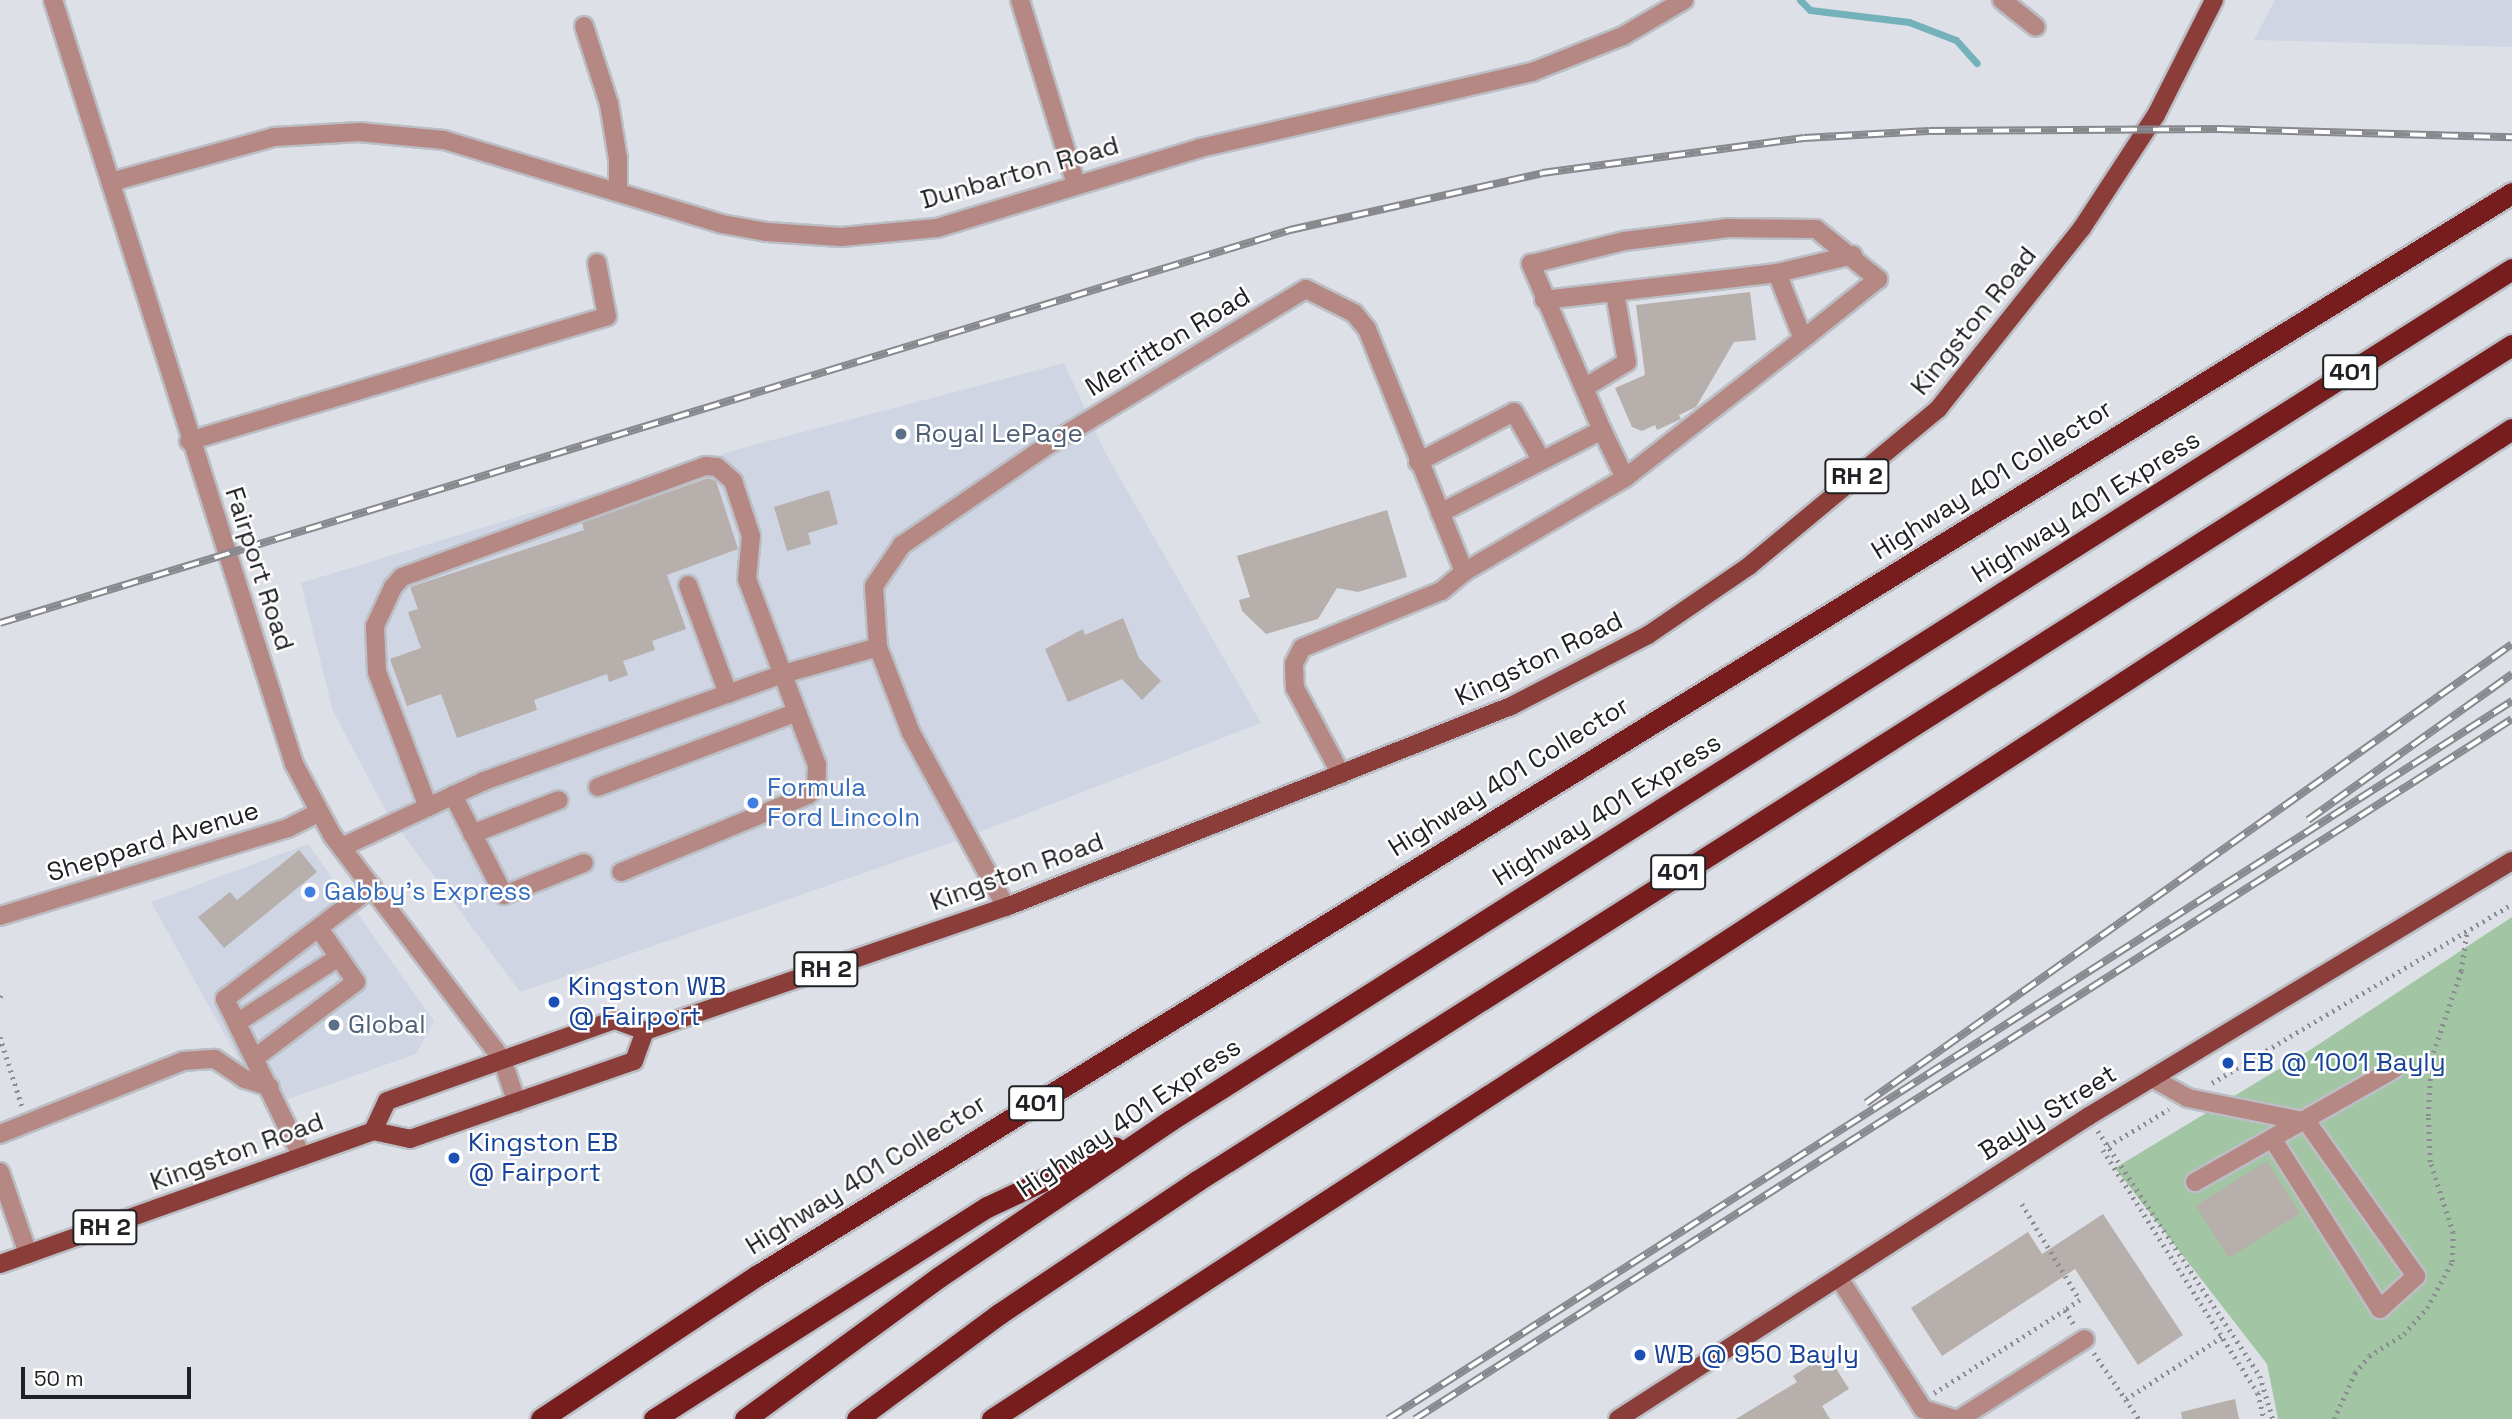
<!DOCTYPE html>
<html>
<head>
<meta charset="utf-8">
<style>
	body { margin:0 }
	#map { position:relative; width:2512px; height:1419px; overflow:hidden; background:#dde0e7; font-family:"Space Grotesk",sans-serif }
	div>[style] { position:absolute }
	[style*='--x'] { left:calc(var(--x)*1px); top:calc(var(--y)*1px); width:calc(var(--w)*1px); rotate:calc(var(--a)*1deg) }
	.built>* { inset:0; background:#cfd5e3 }
	.green>* { inset:0; background:#a2c5a3 }
	.stream>* { height:7px; margin:-3.5px; padding:0 3.5px; transform-origin:3.5px; border-radius:3.5px; background:#74b1bb }
	.building>* { inset:0; background:#b7afab; transform-origin:0 0 }
	.path>* { height:4.5px; margin-top:-2.25px; transform-origin:0; background:repeating-linear-gradient(90deg,#8a8c91 0 2px,transparent 0 7px) }
	.roads { filter:drop-shadow(2px 0 #bbbec4) drop-shadow(-2px 0 #bbbec4) drop-shadow(0 2px #bbbec4) drop-shadow(0 -2px #bbbec4) }
	.minor>* { height:18px; margin:-9px; padding:0 9px; transform-origin:9px; border-radius:9px; background:#b58884 }
	.major>* { height:18px; margin:-9px; padding:0 9px; transform-origin:9px; border-radius:9px; background:#8a3d39 }
	.highway>* { height:21px; margin:-10.5px; padding:0 10.5px; transform-origin:10.5px; border-radius:10.5px; background:#771d1e }
	.rail>* { height:8px; margin-top:-4px; transform-origin:0; background:repeating-linear-gradient(90deg,#fff 0 16px,#87898e 0 32px); box-sizing:border-box; border-block:2px solid #87898e }
	.dots>* { width:19px; height:19px; translate:-50% -50%; box-sizing:border-box; border:4px solid #fff; border-radius:50% }
	span { translate:-50% -50%; white-space:nowrap; text-align:center; line-height:1.15; -webkit-text-stroke:5px #fff; paint-order:stroke }
	.shield-label span { padding:2px 5px; background:#fff; border:2px solid; border-radius:5px; -webkit-text-stroke-width:0 }
	.shield-label { font-size:24px; color:#202124; font-weight:700 }
	.street-label { font-size:26px; color:#202124 }
	.service-label { font-size:26px; color:#4e5e75 }
	.left { translate:0 -50%; text-align:left }
	.shop-label { font-size:26px; color:#366cbe }
	.transit-label { font-size:26px; color:#164399 }
	.scale { position:absolute; left:21px; top:1367px; width:170px; height:32px; box-sizing:border-box; border:4px solid #202124; border-top:0; padding-left:9px; font-size:21px; line-height:24px; white-space:nowrap; color:#202124; -webkit-text-stroke:5px #fff; paint-order:stroke }
</style>
</head>
<body>
<div id="map">
	<div class="built">
		<i style="clip-path:polygon(2275px 0,2512px 0,2512px 47px,2254px 40px)"></i>
		<i style="clip-path:polygon(1064px 363px,1106px 454px,1261px 723px,956px 841px,520px 992px,387px 813px,333px 711px,301px 583px,746px 447px)"></i>
		<i style="clip-path:polygon(308px 844px,434px 1021px,416px 1054px,265px 1107px,151px 902px)"></i>
	</div>
	<div class="green">
		<i style="clip-path:polygon(2512px 917px,2512px 1419px,2278px 1419px,2267px 1364px,2115px 1168px,2307px 1052px)"></i>
	</div>
	<div class="stream">
		<i style="--x:1800;--y:0;--w:14;--a:45"></i>
		<i style="--x:1810;--y:10;--w:100;--a:6.9"></i>
		<i style="--x:1909;--y:22;--w:50;--a:21"></i>
		<i style="--x:1956;--y:40;--w:31;--a:48"></i>
	</div>
	<div class="building">
		<i style="clip-path:polygon(1750px 292px,1756px 340px,1734px 342px,1696px 407px,1679px 415px,1681px 419px,1657px 430px,1655px 425px,1642px 431px,1632px 427px,1615px 388px,1645px 375px,1636px 305px)"></i>
		<i style="clip-path:polygon(708px 478px,716px 481px,738px 549px,667px 575px,686px 629px,652px 641px,655px 650px,623px 661px,628px 675px,609px 682px,607px 674px,534px 700px,537px 710px,457px 738px,441px 694px,407px 706px,390px 659px,421px 648px,408px 612px,418px 609px,410px 587px,584px 530px,582px 523px)"></i>
		<i style="clip-path:polygon(829px 490px,838px 524px,808px 533px,811px 544px,787px 551px,774px 507px)"></i>
		<i style="clip-path:polygon(1387px 510px,1407px 577px,1358px 592px,1337px 588px,1318px 619px,1266px 634px,1242px 611px,1239px 600px,1250px 597px,1237px 556px)"></i>
		<i style="clip-path:polygon(1123px 618px,1139px 658px,1161px 681px,1142px 700px,1122px 679px,1068px 702px,1045px 649px,1083px 629px,1085px 635px)"></i>
		<i style="clip-path:polygon(299px 850px,317px 872px,224px 948px,198px 917px,230px 892px,237px 900px)"></i>
		<i style="left:2267px;top:1161px;width:62px;height:84px;rotate:58deg"></i>
		<i style="clip-path:polygon(2103px 1214px,2183px 1335px,2138px 1365px,2075px 1269px,1942px 1356px,1911px 1308px,2028px 1232px,2042px 1254px)"></i>
		<i style="clip-path:polygon(1827px 1354px,1849px 1389px,1822px 1406px,1830px 1419px,1736px 1419px,1797px 1382px,1793px 1376px)"></i>
		<i style="clip-path:polygon(2235px 1399px,2239px 1419px,2182px 1419px,2181px 1412px)"></i>
	</div>
	<div class="path">
		<i style="--x:0;--y:997;--w:2;--a:-63"></i>
		<i style="--x:0;--y:1037;--w:72;--a:72.3"></i>
		<i style="--x:2212;--y:1083;--w:349;--a:-30.8"></i>
		<i style="--x:2098;--y:1131;--w:294;--a:56.5"></i>
		<i style="--x:2260;--y:1376;--w:45;--a:73.2"></i>
		<i style="--x:2108;--y:1146;--w:71;--a:-31.2"></i>
		<i style="--x:2103;--y:1150;--w:288;--a:57.5"></i>
		<i style="--x:2258;--y:1393;--w:27;--a:77"></i>
		<i style="--x:2022;--y:1204;--w:112;--a:58.9"></i>
		<i style="--x:2080;--y:1300;--w:18;--a:146"></i>
		<i style="--x:2094;--y:1353;--w:80;--a:55.7"></i>
		<i style="--x:1934;--y:1393;--w:155;--a:-32.4"></i>
		<i style="--x:2065;--y:1310;--w:19;--a:58"></i>
		<i style="--x:2126;--y:1399;--w:114;--a:-32.9"></i>
		<i style="--x:2334;--y:1419;--w:51;--a:-65.5"></i>
		<i style="--x:2355;--y:1373;--w:22;--a:-51"></i>
		<i style="--x:2369;--y:1356;--w:41;--a:-32.2"></i>
		<i style="--x:2404;--y:1334;--w:35;--a:-49"></i>
		<i style="--x:2427;--y:1308;--w:52;--a:-61.5"></i>
		<i style="--x:2452;--y:1262;--w:29;--a:-88"></i>
		<i style="--x:2453;--y:1233;--w:75;--a:-107.9"></i>
		<i style="--x:2430;--y:1162;--w:46;--a:-92.5"></i>
		<i style="--x:2428;--y:1116;--w:57;--a:-87"></i>
		<i style="--x:2431;--y:1059;--w:93;--a:-71.2"></i>
		<i style="--x:2461;--y:971;--w:41;--a:-81.7"></i>
	</div>
	<div class="roads">
		<div class="minor">
			<i style="--x:53;--y:0;--w:801;--a:72.49"></i>
			<i style="--x:294;--y:764;--w:81;--a:61.8"></i>
			<i style="--x:332;--y:835;--w:281;--a:52.8"></i>
			<i style="--x:502;--y:1059;--w:46;--a:71.2"></i>
			<i style="--x:1020;--y:0;--w:192;--a:73.1"></i>
			<i style="--x:2002;--y:0;--w:43;--a:38.5"></i>
			<i style="--x:584;--y:26;--w:82;--a:72.2"></i>
			<i style="--x:609;--y:104;--w:56;--a:80.7"></i>
			<i style="--x:618;--y:159;--w:31;--a:90"></i>
			<i style="--x:111;--y:182;--w:169;--a:-15.4"></i>
			<i style="--x:274;--y:137;--w:85;--a:-3.4"></i>
			<i style="--x:359;--y:132;--w:85;--a:5.4"></i>
			<i style="--x:444;--y:140;--w:290;--a:16.8"></i>
			<i style="--x:722;--y:224;--w:46;--a:10.1"></i>
			<i style="--x:767;--y:232;--w:74;--a:3.9"></i>
			<i style="--x:841;--y:237;--w:96;--a:-5.4"></i>
			<i style="--x:937;--y:228;--w:275;--a:-16.9"></i>
			<i style="--x:1200;--y:148;--w:341;--a:-12.9"></i>
			<i style="--x:1532;--y:72;--w:98;--a:-21.6"></i>
			<i style="--x:1623;--y:36;--w:71;--a:-30.5"></i>
			<i style="--x:1544;--y:300;--w:235;--a:-6.6"></i>
			<i style="--x:1777;--y:273;--w:78;--a:-13.3"></i>
			<i style="--x:1584;--y:388;--w:50;--a:-31.2"></i>
			<i style="--x:1627;--y:362;--w:70;--a:-99.9"></i>
			<i style="--x:1602;--y:430;--w:181;--a:-113.2"></i>
			<i style="--x:1531;--y:264;--w:96;--a:-13.9"></i>
			<i style="--x:1624;--y:241;--w:105;--a:-7.1"></i>
			<i style="--x:1728;--y:228;--w:88;--a:0.7"></i>
			<i style="--x:1816;--y:229;--w:80;--a:38.9"></i>
			<i style="--x:1878;--y:279;--w:96;--a:141.3"></i>
			<i style="--x:1803;--y:339;--w:71;--a:-111.5"></i>
			<i style="--x:189;--y:441;--w:436;--a:-16.6"></i>
			<i style="--x:607;--y:316;--w:54;--a:-100.7"></i>
			<i style="--x:1418;--y:462;--w:108;--a:-27.5"></i>
			<i style="--x:1514;--y:412;--w:56;--a:60.3"></i>
			<i style="--x:1625;--y:478;--w:226;--a:-38"></i>
			<i style="--x:1440;--y:513;--w:182;--a:-27.1"></i>
			<i style="--x:1602;--y:430;--w:53;--a:64.4"></i>
			<i style="--x:1625;--y:478;--w:186;--a:149.7"></i>
			<i style="--x:688;--y:585;--w:116;--a:69.8"></i>
			<i style="--x:598;--y:787;--w:210;--a:-20.6"></i>
			<i style="--x:453;--y:795;--w:112;--a:63"></i>
			<i style="--x:504;--y:895;--w:86;--a:-21.8"></i>
			<i style="--x:428;--y:807;--w:144;--a:-110.7"></i>
			<i style="--x:377;--y:672;--w:46;--a:-92.5"></i>
			<i style="--x:375;--y:626;--w:43;--a:-65.2"></i>
			<i style="--x:393;--y:587;--w:13;--a:-48"></i>
			<i style="--x:402;--y:577;--w:324;--a:-20.1"></i>
			<i style="--x:706;--y:466;--w:11;--a:5"></i>
			<i style="--x:717;--y:467;--w:21;--a:41"></i>
			<i style="--x:733;--y:481;--w:58;--a:71.9"></i>
			<i style="--x:751;--y:536;--w:43;--a:95.3"></i>
			<i style="--x:747;--y:579;--w:199;--a:69.4"></i>
			<i style="--x:817;--y:765;--w:23;--a:92"></i>
			<i style="--x:816;--y:788;--w:11;--a:139"></i>
			<i style="--x:808;--y:795;--w:202;--a:157.6"></i>
			<i style="--x:472;--y:834;--w:93;--a:-21.3"></i>
			<i style="--x:342;--y:847;--w:157;--a:-24.9"></i>
			<i style="--x:484;--y:781;--w:314;--a:-19.7"></i>
			<i style="--x:780;--y:675;--w:102;--a:-15.9"></i>
			<i style="--x:1006;--y:907;--w:198;--a:-118.6"></i>
			<i style="--x:911;--y:733;--w:92;--a:-111"></i>
			<i style="--x:878;--y:647;--w:61;--a:-93.8"></i>
			<i style="--x:874;--y:586;--w:50;--a:-55.7"></i>
			<i style="--x:902;--y:545;--w:177;--a:-34.4"></i>
			<i style="--x:1048;--y:445;--w:301;--a:-31.2"></i>
			<i style="--x:1306;--y:289;--w:54;--a:26.6"></i>
			<i style="--x:1354;--y:313;--w:21;--a:51"></i>
			<i style="--x:1367;--y:329;--w:262;--a:68.2"></i>
			<i style="--x:1464;--y:572;--w:30;--a:140"></i>
			<i style="--x:1441;--y:591;--w:150;--a:157.7"></i>
			<i style="--x:1302;--y:648;--w:18;--a:117"></i>
			<i style="--x:1294;--y:664;--w:24;--a:88"></i>
			<i style="--x:1295;--y:688;--w:98;--a:61.9"></i>
			<i style="--x:0;--y:916;--w:301;--a:-17"></i>
			<i style="--x:288;--y:828;--w:35;--a:-27"></i>
			<i style="--x:238;--y:1022;--w:120;--a:-32.8"></i>
			<i style="--x:256;--y:1057;--w:125;--a:-36.9"></i>
			<i style="--x:356;--y:982;--w:63;--a:-124.7"></i>
			<i style="--x:2152;--y:1078;--w:41;--a:29.1"></i>
			<i style="--x:2188;--y:1098;--w:121;--a:11.4"></i>
			<i style="--x:2307;--y:1122;--w:189;--a:54.7"></i>
			<i style="--x:2416;--y:1276;--w:49;--a:137.5"></i>
			<i style="--x:2380;--y:1309;--w:202;--a:-122.3"></i>
			<i style="--x:0;--y:1134;--w:197;--a:-21.7"></i>
			<i style="--x:183;--y:1061;--w:32;--a:-4"></i>
			<i style="--x:215;--y:1059;--w:36;--a:34"></i>
			<i style="--x:245;--y:1079;--w:26;--a:18"></i>
			<i style="--x:302;--y:1157;--w:176;--a:-116"></i>
			<i style="--x:225;--y:999;--w:185;--a:-37.3"></i>
			<i style="--x:0;--y:1172;--w:87;--a:71.1"></i>
			<i style="--x:2195;--y:1182;--w:229;--a:-29.6"></i>
			<i style="--x:1839;--y:1278;--w:156;--a:57.3"></i>
			<i style="--x:1923;--y:1409;--w:32;--a:18"></i>
			<i style="--x:1959;--y:1419;--w:149;--a:-32.4"></i>
		</div>
		<div class="major">
			<i style="--x:373;--y:1131;--w:33;--a:-65"></i>
			<i style="--x:387;--y:1101;--w:242;--a:-19.6"></i>
			<i style="--x:615;--y:1020;--w:32;--a:20"></i>
			<i style="--x:645;--y:1031;--w:382;--a:-19"></i>
			<i style="--x:1006;--y:907;--w:544;--a:-21.7"></i>
			<i style="--x:1511;--y:706;--w:154;--a:-27.4"></i>
			<i style="--x:1648;--y:635;--w:122;--a:-34.3"></i>
			<i style="--x:1749;--y:566;--w:246;--a:-39.7"></i>
			<i style="--x:1938;--y:409;--w:231;--a:-51.5"></i>
			<i style="--x:2082;--y:228;--w:135;--a:-56.8"></i>
			<i style="--x:2156;--y:115;--w:129;--a:-63.2"></i>
			<i style="--x:0;--y:1264;--w:396;--a:-19.6"></i>
			<i style="--x:373;--y:1131;--w:38;--a:12"></i>
			<i style="--x:410;--y:1139;--w:237;--a:-19.2"></i>
			<i style="--x:634;--y:1061;--w:32;--a:-70"></i>
			<i style="--x:1618;--y:1419;--w:560;--a:-32.75"></i>
			<i style="--x:2089;--y:1116;--w:494;--a:-31.1"></i>
		</div>
		<div class="highway">
			<i style="--x:541;--y:1419;--w:260;--a:-33.6"></i>
			<i style="--x:758;--y:1275;--w:2061;--a:-31.67"></i>
			<i style="--x:654;--y:1419;--w:395;--a:-32.5"></i>
			<i style="--x:987;--y:1207;--w:141;--a:-25.1"></i>
			<i style="--x:745;--y:1419;--w:240;--a:-36.2"></i>
			<i style="--x:939;--y:1277;--w:280;--a:-34.1"></i>
			<i style="--x:1171;--y:1120;--w:1588;--a:-32.4"></i>
			<i style="--x:857;--y:1419;--w:177;--a:-36.5"></i>
			<i style="--x:999;--y:1314;--w:239;--a:-33.9"></i>
			<i style="--x:1197;--y:1181;--w:1558;--a:-32.45"></i>
			<i style="--x:992;--y:1419;--w:1814;--a:-33.08"></i>
		</div>
	</div>
	<div class="rail">
		<i style="--x:0;--y:623;--w:1349;--a:-16.94"></i>
		<i style="--x:1290;--y:230;--w:258;--a:-12.7"></i>
		<i style="--x:1542;--y:173;--w:264;--a:-7.6"></i>
		<i style="--x:1804;--y:138;--w:125;--a:-3.2"></i>
		<i style="--x:1929;--y:131;--w:289;--a:-0.4"></i>
		<i style="--x:2218;--y:129;--w:294;--a:1.6"></i>
		<i style="--x:2308;--y:820;--w:251;--a:-35.6"></i>
		<i style="--x:1866;--y:1103;--w:792;--a:-35.39"></i>
		<i style="--x:1388;--y:1419;--w:1334;--a:-32.57"></i>
		<i style="--x:1415;--y:1419;--w:1301;--a:-32.54"></i>
	</div>
	<div class="dots">
		<i style="left:901px;top:434px;background:#5c6f8a"></i>
		<i style="left:753px;top:803px;background:#3f7fe0"></i>
		<i style="left:310px;top:892px;background:#3f7fe0"></i>
		<i style="left:554px;top:1002px;background:#1a4fb4"></i>
		<i style="left:334px;top:1025px;background:#5c6f8a"></i>
		<i style="left:2228px;top:1063px;background:#1a4fb4"></i>
		<i style="left:454px;top:1158px;background:#1a4fb4"></i>
		<i style="left:1640px;top:1355px;background:#1a4fb4"></i>
	</div>
	<div class="shield-label">
		<span style="left:2350px;top:372px">401</span>
		<span style="left:1857px;top:476px">RH 2</span>
		<span style="left:1678px;top:872px">401</span>
		<span style="left:826px;top:969px">RH 2</span>
		<span style="left:1036px;top:1103px">401</span>
		<span style="left:105px;top:1227px">RH 2</span>
	</div>
	<div class="street-label">
		<span style="left:1020px;top:173px;rotate:-16deg">Dunbarton Road</span>
		<span style="left:1974px;top:321px;rotate:-51deg">Kingston Road</span>
		<span style="left:1168px;top:342px;rotate:-31deg">Merritton Road</span>
		<span style="left:1992px;top:480px;rotate:-32deg">Highway 401 Collector</span>
		<span style="left:2086px;top:507px;rotate:-32deg">Highway 401 Express</span>
		<span style="left:259px;top:569px;rotate:72deg">Fairport Road</span>
		<span style="left:1539px;top:659px;rotate:-26deg">Kingston Road</span>
		<span style="left:1509px;top:777px;rotate:-32deg">Highway 401 Collector</span>
		<span style="left:1607px;top:810px;rotate:-32deg">Highway 401 Express</span>
		<span style="left:153px;top:842px;rotate:-17deg">Sheppard Avenue</span>
		<span style="left:1017px;top:872px;rotate:-20deg">Kingston Road</span>
		<span style="left:2048px;top:1113px;rotate:-32deg">Bayly Street</span>
		<span style="left:1129px;top:1118px;rotate:-34deg">Highway 401 Express</span>
		<span style="left:237px;top:1152px;rotate:-20deg">Kingston Road</span>
		<span style="left:866px;top:1175px;rotate:-32deg">Highway 401 Collector</span>
	</div>
	<div class="service-label">
		<span class="left" style="left:915px;top:434px">Royal LePage</span>
		<span class="left" style="left:348px;top:1025px">Global</span>
	</div>
	<div class="shop-label">
		<span class="left" style="left:767px;top:803px">Formula<br>Ford Lincoln</span>
		<span class="left" style="left:324px;top:892px">Gabby’s Express</span>
	</div>
	<div class="transit-label">
		<span class="left" style="left:568px;top:1002px">Kingston WB<br>@ Fairport</span>
		<span class="left" style="left:2242px;top:1063px">EB @ 1001 Bayly</span>
		<span class="left" style="left:468px;top:1158px">Kingston EB<br>@ Fairport</span>
		<span class="left" style="left:1654px;top:1355px">WB @ 950 Bayly</span>
	</div>
	<div class="scale">50 m</div>
</div>
</body>
</html>
